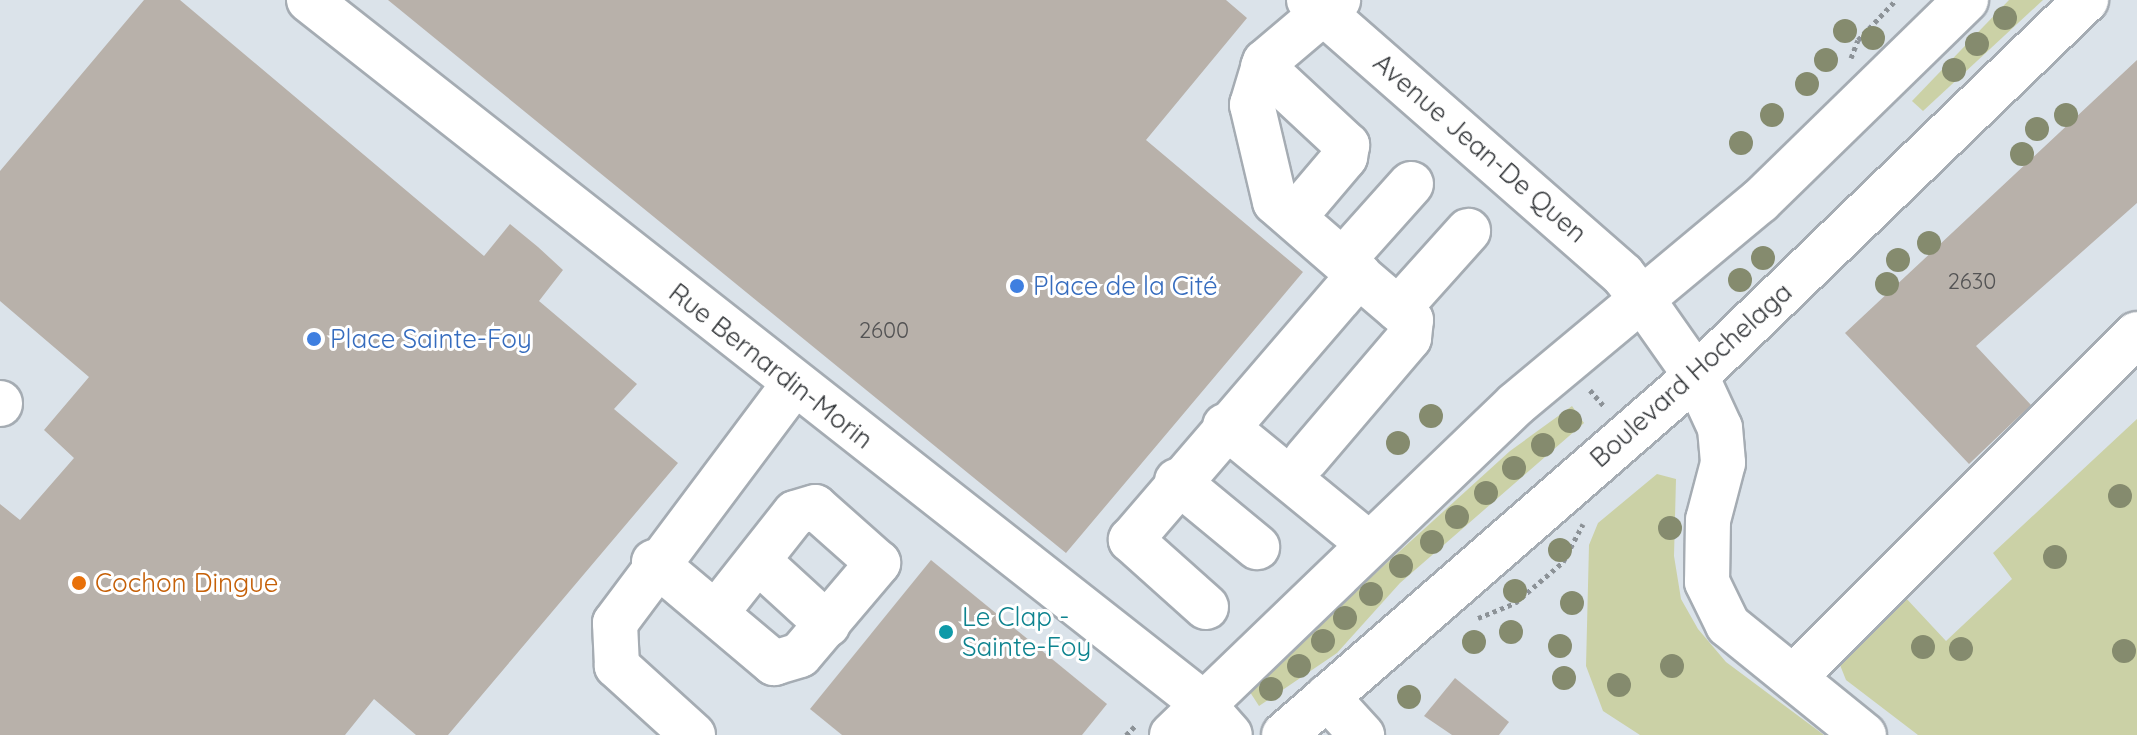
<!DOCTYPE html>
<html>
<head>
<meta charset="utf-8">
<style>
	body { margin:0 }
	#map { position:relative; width:2137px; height:735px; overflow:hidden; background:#dbe3ea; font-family:Quicksand,sans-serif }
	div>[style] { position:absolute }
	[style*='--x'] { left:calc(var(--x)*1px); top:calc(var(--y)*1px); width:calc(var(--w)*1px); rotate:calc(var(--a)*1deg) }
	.green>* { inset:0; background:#cbd1a6 }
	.building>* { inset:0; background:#b8b1aa }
	.path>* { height:5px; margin-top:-2.5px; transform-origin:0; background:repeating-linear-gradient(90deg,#8c9297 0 4px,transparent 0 8px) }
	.roads { filter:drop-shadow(2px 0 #a5acb3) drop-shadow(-2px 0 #a5acb3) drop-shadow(0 2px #a5acb3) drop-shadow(0 -2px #a5acb3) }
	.minor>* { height:44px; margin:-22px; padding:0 22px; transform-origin:22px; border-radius:22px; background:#fff }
	.major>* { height:44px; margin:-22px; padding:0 22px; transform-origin:22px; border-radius:22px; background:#fff }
	.trees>* { width:24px; height:24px; margin:-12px; border-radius:50%; background:#858b6e }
	.dots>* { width:22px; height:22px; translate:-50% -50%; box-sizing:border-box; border:4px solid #fff; border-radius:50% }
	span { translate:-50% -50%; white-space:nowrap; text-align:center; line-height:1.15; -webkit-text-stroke:6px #fff; paint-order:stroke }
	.number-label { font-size:22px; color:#535354 }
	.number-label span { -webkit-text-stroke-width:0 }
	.street-label { font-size:26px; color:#313437 }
	.shop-label { font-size:26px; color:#366cbe }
	.left { translate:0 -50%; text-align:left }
	.food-label { font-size:26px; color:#c56008 }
	.culture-label { font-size:26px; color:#0d838f }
</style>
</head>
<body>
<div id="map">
	<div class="green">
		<i style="clip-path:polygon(2009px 0,2043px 0,1923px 111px,1912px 101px)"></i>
		<i style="clip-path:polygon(1572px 406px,1584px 423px,1400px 583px,1337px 653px,1259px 706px,1248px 689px,1510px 451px)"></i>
		<i style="clip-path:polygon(2137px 419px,2137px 735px,1918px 735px,1846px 680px,1840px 665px,1904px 596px,1946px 641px,2012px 579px,1993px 553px)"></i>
		<i style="clip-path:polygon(1657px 474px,1676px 479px,1674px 556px,1681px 599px,1698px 629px,1726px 662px,1824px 735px,1640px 735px,1603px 711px,1586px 666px,1589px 545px,1598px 523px)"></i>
	</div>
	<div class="building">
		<i style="clip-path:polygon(144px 0,180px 0,484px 256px,510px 224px,538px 247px,563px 270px,539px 301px,637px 384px,614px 409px,678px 463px,448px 735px,416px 735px,374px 699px,345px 735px,0 735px,0 504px,20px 520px,74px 458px,44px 430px,89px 377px,0 301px,0 171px)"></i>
		<i style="clip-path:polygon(388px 0,1226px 0,1247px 18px,1146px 140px,1303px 272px,1066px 553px)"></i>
		<i style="clip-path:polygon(2137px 60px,2137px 203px,1976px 346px,2031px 405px,1969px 464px,1845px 333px)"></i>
		<i style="clip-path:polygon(931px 560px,1107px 704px,1082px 735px,842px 735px,810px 709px)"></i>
		<i style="clip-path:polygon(1455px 678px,1509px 722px,1499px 735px,1452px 735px,1424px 716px)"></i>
	</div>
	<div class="path">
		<i style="--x:1851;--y:58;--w:19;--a:-69"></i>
		<i style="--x:1858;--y:40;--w:55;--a:-46.5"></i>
		<i style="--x:1590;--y:390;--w:21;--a:49"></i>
		<i style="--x:1478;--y:618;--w:40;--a:-22"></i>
		<i style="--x:1515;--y:603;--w:63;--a:-40.5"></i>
		<i style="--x:1563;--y:562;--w:43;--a:-62.2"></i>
		<i style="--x:1126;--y:735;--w:16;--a:-45"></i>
	</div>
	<div class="roads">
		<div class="minor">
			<i style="--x:309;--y:0;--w:1134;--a:38.19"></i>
			<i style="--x:1200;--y:701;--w:45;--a:48.6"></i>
			<i style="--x:1309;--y:0;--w:417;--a:41.2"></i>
			<i style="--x:1623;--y:275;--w:34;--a:52"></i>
			<i style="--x:1644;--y:302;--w:90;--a:54.9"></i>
			<i style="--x:1696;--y:376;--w:57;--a:65.2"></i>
			<i style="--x:1720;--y:428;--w:35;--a:85"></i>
			<i style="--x:1723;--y:463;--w:59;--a:104.7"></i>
			<i style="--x:1708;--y:520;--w:62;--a:90.9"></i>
			<i style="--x:1707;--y:582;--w:48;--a:64"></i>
			<i style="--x:1728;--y:625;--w:175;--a:39"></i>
			<i style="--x:1263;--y:67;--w:115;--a:42.9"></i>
			<i style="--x:1347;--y:145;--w:12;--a:99"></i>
			<i style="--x:1345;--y:157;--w:77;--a:130.3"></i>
			<i style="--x:1343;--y:260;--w:102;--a:-48.2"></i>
			<i style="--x:1398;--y:309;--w:105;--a:-48.1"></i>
			<i style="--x:0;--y:404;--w:1;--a:-90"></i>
			<i style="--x:1225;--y:426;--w:185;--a:39.3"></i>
			<i style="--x:1306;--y:459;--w:159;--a:-49.6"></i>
			<i style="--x:1409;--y:338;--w:18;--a:-84"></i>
			<i style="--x:1411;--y:320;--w:72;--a:-139.5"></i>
			<i style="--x:1177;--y:481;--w:104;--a:39.5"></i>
			<i style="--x:654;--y:562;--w:157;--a:40.1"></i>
			<i style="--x:774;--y:663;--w:27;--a:-17"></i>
			<i style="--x:800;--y:655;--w:121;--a:-49.7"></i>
			<i style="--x:878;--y:563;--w:84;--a:-138.4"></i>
			<i style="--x:815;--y:507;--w:21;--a:163"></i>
			<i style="--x:795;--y:513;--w:127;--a:128.3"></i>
			<i style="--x:759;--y:562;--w:93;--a:42.4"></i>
			<i style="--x:1206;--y:607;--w:101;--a:-138.2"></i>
			<i style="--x:1131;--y:540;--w:350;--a:-49.3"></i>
			<i style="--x:1359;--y:275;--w:111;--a:-139"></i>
			<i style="--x:1275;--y:202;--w:100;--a:-103.3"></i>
			<i style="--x:1252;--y:105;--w:45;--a:-73.2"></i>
			<i style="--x:1265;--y:62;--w:96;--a:-40.3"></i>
			<i style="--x:1794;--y:677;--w:485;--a:-45"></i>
			<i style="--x:1327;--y:697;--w:52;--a:47.4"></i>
			<i style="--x:693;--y:735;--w:103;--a:-137.8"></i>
			<i style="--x:617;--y:666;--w:43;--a:-92.7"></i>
			<i style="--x:615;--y:623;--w:299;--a:-53.2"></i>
		</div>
		<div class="major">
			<i style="--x:1172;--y:735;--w:477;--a:-43.9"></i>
			<i style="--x:1516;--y:404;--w:317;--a:-39.8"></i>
			<i style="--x:1760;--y:201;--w:288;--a:-44.3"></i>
			<i style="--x:1284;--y:735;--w:546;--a:-41.07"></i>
			<i style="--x:1696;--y:376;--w:542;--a:-43.95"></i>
		</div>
	</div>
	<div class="trees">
		<i style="left:2005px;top:18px"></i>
		<i style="left:1845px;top:31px"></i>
		<i style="left:1873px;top:38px"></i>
		<i style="left:1977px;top:44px"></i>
		<i style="left:1826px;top:60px"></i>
		<i style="left:1954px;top:70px"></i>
		<i style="left:1807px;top:84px"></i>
		<i style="left:1772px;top:115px"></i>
		<i style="left:2066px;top:115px"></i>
		<i style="left:2037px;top:129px"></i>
		<i style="left:1741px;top:143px"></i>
		<i style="left:2022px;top:154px"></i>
		<i style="left:1929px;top:243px"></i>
		<i style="left:1763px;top:258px"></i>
		<i style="left:1898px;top:260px"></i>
		<i style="left:1740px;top:280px"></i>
		<i style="left:1887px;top:284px"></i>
		<i style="left:1431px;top:416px"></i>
		<i style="left:1570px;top:421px"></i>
		<i style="left:1398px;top:443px"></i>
		<i style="left:1543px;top:445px"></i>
		<i style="left:1514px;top:468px"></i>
		<i style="left:1486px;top:493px"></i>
		<i style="left:2120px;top:496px"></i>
		<i style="left:1457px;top:517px"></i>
		<i style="left:1670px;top:528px"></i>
		<i style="left:1432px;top:542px"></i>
		<i style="left:1560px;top:550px"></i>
		<i style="left:2055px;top:557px"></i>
		<i style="left:1401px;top:566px"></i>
		<i style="left:1515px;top:591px"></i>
		<i style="left:1371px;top:594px"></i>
		<i style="left:1572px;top:603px"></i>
		<i style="left:1345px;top:618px"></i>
		<i style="left:1511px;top:632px"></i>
		<i style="left:1323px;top:641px"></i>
		<i style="left:1474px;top:642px"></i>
		<i style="left:1560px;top:646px"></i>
		<i style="left:1923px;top:647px"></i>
		<i style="left:1961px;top:649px"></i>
		<i style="left:2124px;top:651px"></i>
		<i style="left:1299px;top:666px"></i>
		<i style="left:1672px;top:666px"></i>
		<i style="left:1564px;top:678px"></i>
		<i style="left:1619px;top:685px"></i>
		<i style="left:1271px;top:689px"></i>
		<i style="left:1409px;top:697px"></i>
	</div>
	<div class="dots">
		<i style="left:1017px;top:286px;background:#3f7fe0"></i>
		<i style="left:314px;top:339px;background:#3f7fe0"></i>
		<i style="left:79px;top:583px;background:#e8710a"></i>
		<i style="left:946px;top:632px;background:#0f9aa8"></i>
	</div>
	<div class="number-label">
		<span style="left:1972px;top:282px">2630</span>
		<span style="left:884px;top:331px">2600</span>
	</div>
	<div class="street-label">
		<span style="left:1480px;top:148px;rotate:41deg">Avenue Jean-De Quen</span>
		<span style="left:771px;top:366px;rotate:38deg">Rue Bernardin-Morin</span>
		<span style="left:1691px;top:375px;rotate:-42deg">Boulevard Hochelaga</span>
	</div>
	<div class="shop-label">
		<span class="left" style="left:1033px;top:286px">Place de la Cité</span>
		<span class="left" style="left:330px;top:339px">Place Sainte-Foy</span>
	</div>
	<div class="food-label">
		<span class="left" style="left:95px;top:583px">Cochon Dingue</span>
	</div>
	<div class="culture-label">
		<span class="left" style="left:962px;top:632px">Le Clap -<br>Sainte-Foy</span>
	</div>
</div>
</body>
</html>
